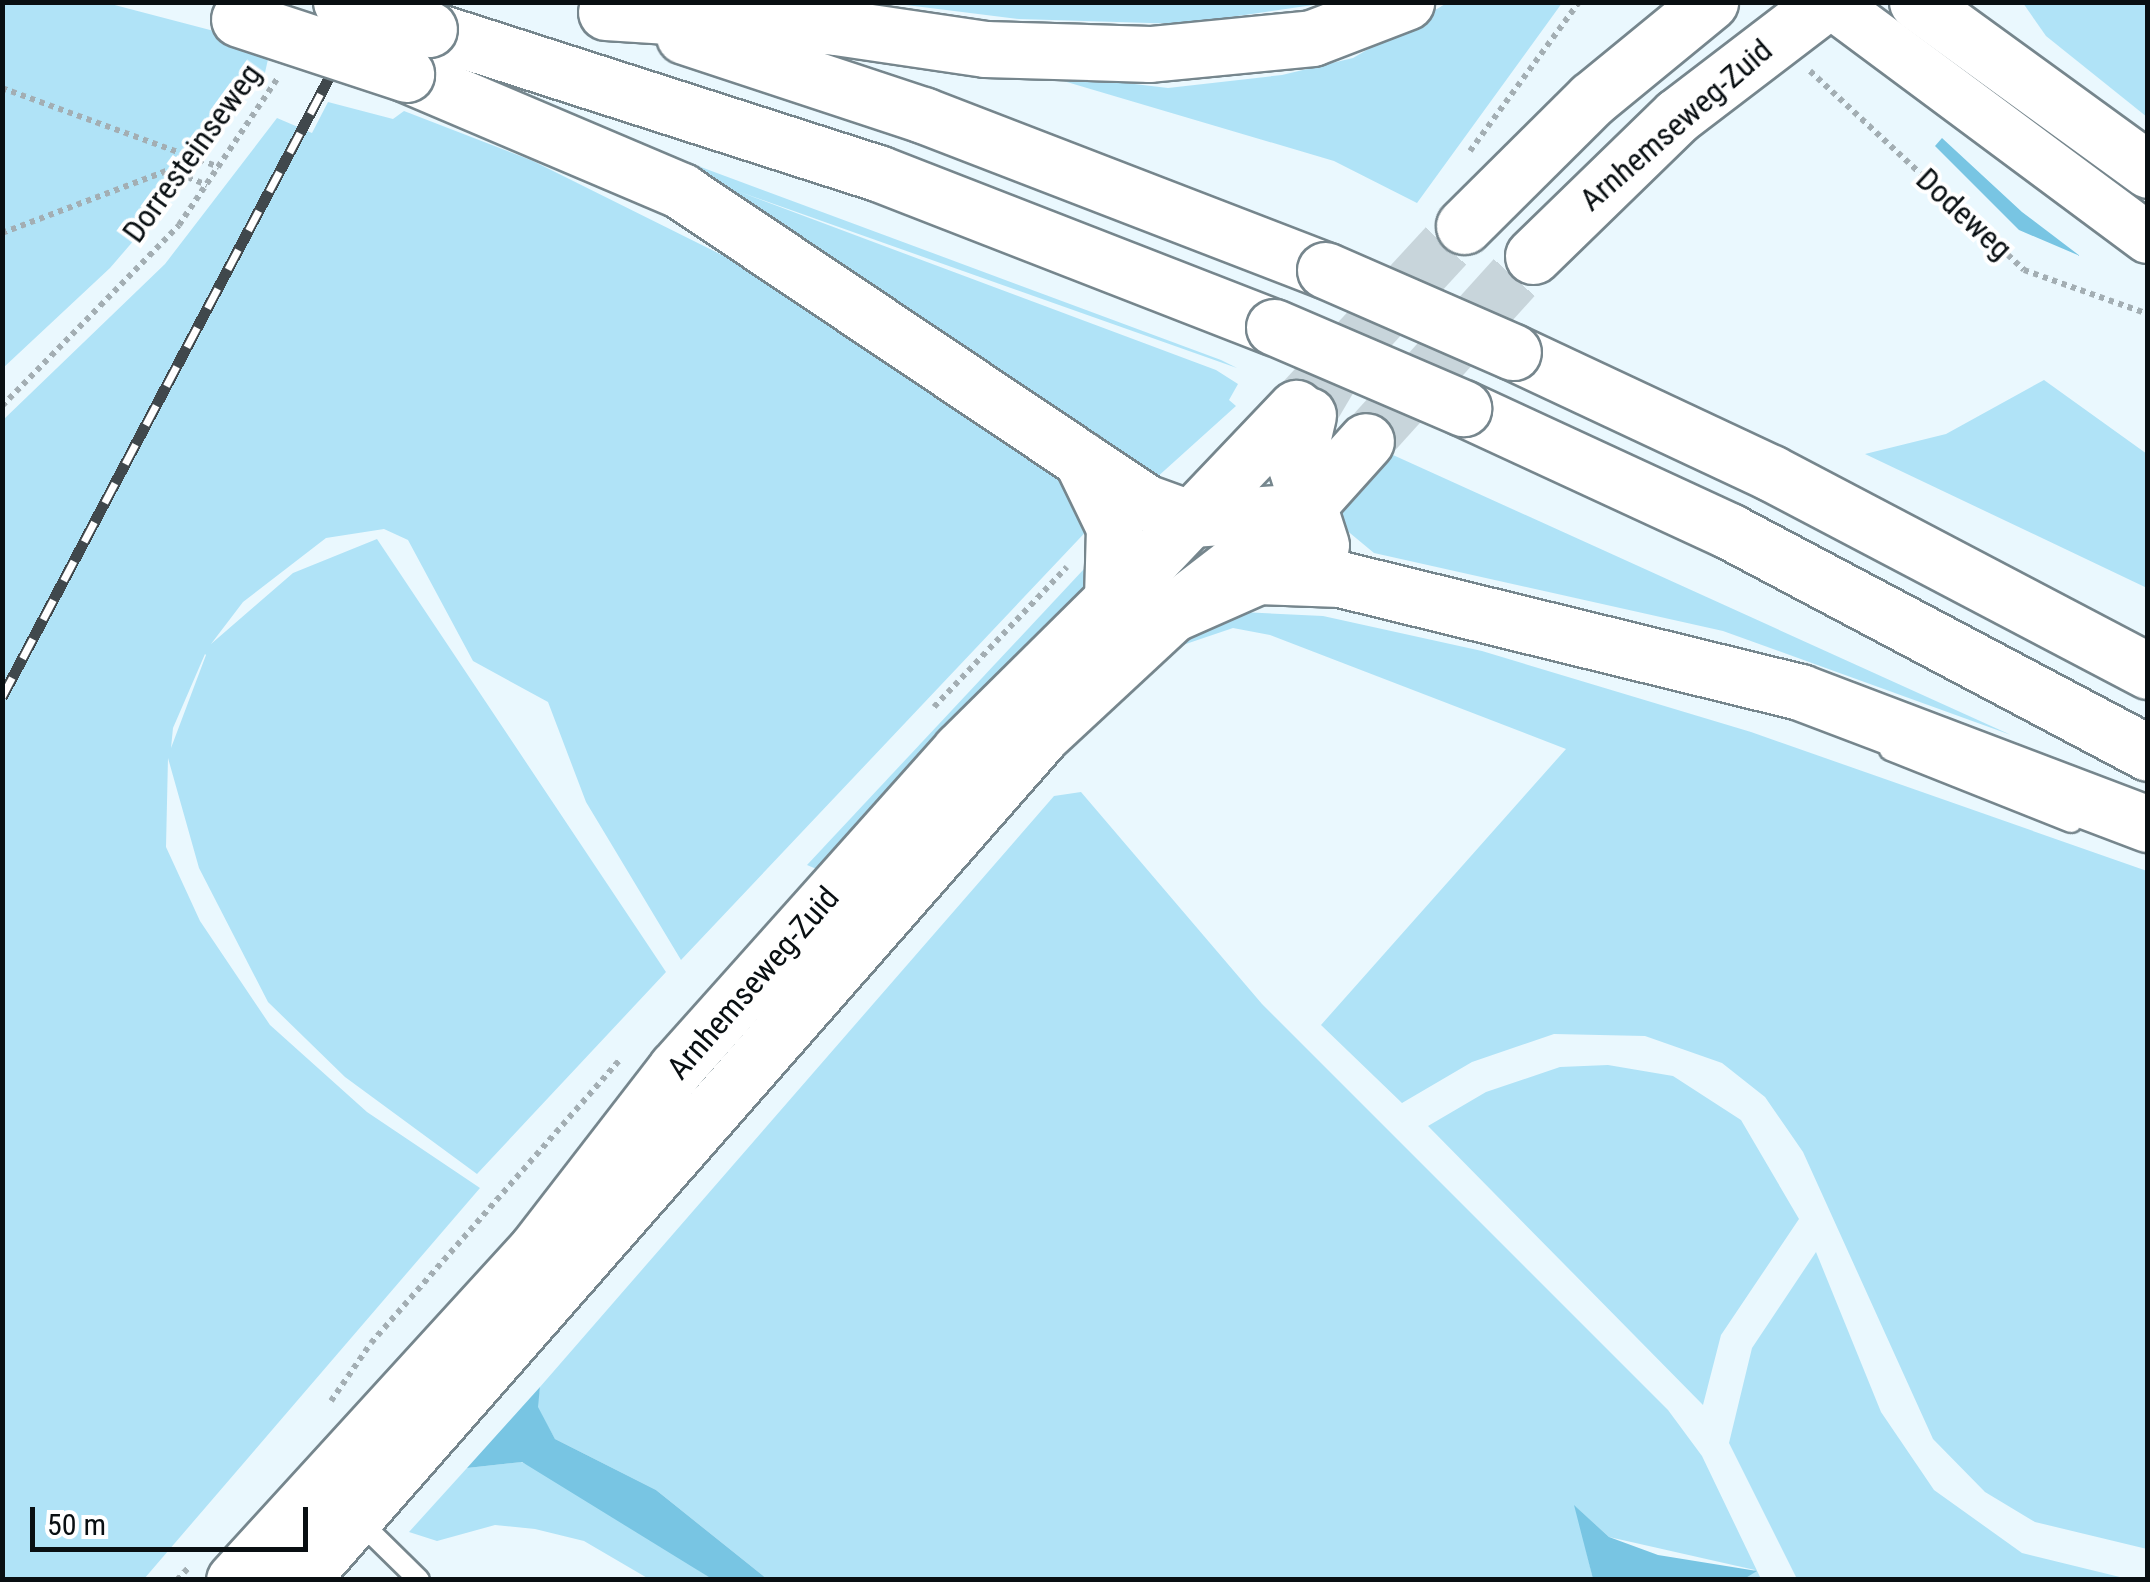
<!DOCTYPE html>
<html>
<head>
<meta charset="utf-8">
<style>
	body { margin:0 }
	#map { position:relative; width:2150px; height:1582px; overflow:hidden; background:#eaf8fe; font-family:"Roboto Condensed",sans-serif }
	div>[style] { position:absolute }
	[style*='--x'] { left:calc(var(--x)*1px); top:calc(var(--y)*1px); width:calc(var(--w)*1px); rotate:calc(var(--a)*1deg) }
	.green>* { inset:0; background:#b0e3f7 }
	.water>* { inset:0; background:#78c5e3 }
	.primary-tunnel>* { height:55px; margin-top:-27.5px; transform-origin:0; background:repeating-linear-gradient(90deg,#c8d5db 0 55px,transparent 0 83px) }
	.motorway-tunnel>* { height:55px; margin-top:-27.5px; transform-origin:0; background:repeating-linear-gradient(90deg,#c8d5db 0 55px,transparent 0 83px) }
	.path>* { height:6px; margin-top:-3px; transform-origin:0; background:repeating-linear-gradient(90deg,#a3aeb3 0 5px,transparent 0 10px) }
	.roads { filter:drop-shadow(2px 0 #76868d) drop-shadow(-2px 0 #76868d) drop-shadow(0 2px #76868d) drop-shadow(0 -2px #76868d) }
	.service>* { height:20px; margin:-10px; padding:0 10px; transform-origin:10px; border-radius:10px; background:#fff }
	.tertiary>* { height:50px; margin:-25px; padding:0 25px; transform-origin:25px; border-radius:25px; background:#fff }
	.secondary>* { height:55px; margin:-27.5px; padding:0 27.5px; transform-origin:27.5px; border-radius:27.5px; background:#fff }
	.primary>* { height:55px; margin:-27.5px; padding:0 27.5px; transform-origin:27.5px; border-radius:27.5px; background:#fff }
	.motorway>* { height:55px; margin:-27.5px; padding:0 27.5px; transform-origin:27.5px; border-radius:27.5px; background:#fff }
	.rail>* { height:11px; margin-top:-5.5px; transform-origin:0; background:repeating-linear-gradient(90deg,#fff 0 22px,#40484c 0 44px); box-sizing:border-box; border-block:2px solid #40484c }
	.bridges { filter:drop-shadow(2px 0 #76868d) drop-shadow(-2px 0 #76868d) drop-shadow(0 2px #76868d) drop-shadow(0 -2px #76868d) }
	.motorway-bridge>* { height:55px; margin:-27.5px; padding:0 27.5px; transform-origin:27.5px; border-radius:27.5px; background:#fff }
	span { translate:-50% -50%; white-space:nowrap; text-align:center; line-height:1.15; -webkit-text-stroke:8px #fff; paint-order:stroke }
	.street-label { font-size:32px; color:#090f12 }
	.frame { position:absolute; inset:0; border:5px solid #090f12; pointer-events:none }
	.scale { position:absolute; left:30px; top:1507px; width:278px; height:45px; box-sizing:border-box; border:5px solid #090f12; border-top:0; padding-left:12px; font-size:30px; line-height:35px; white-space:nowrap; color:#090f12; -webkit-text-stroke:8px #fff; paint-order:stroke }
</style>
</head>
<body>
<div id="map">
	<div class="green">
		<i style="clip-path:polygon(3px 3px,107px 3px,271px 46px,264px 77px,218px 121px,185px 181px,110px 268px,3px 368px)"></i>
		<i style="clip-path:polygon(890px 3px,1327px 3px,1183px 24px,1019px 19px)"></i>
		<i style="clip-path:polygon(1447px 3px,1562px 3px,1417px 203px,1334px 161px,1033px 72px,1168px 88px,1282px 75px,1353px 58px)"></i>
		<i style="clip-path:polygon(2023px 3px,2147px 3px,2147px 117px,2046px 36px)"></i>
		<i style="clip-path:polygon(evenodd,328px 102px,393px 119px,404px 111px,533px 161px,724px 256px,1082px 490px,1095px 522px,681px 960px,586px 802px,548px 702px,473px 661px,408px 540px,384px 529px,326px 538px,243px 602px,211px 644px,293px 573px,377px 539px,666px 972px,477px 1174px,345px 1077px,268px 1002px,199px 868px,168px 758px,166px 847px,200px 921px,270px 1025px,367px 1112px,480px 1188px,144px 1579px,3px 1580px,3px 420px,165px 264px,277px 118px,312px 133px,328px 102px,205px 654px,206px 655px,171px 748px,173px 728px,205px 654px)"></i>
		<i style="clip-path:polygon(647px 147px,1221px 360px,1237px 368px,737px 191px,1216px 370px,1238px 384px,1229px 400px,1236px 406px,1155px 479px)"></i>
		<i style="clip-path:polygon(2044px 380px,2147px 454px,2147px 588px,1865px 454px,1946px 434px)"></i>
		<i style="clip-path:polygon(1382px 450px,2011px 735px,1723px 631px,1374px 553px,1333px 519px)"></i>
		<i style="clip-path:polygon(1098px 554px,1090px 586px,819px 870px,807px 865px)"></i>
		<i style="clip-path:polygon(1242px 612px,1323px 616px,1482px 651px,1751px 732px,2147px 871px,2147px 1549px,2035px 1522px,1985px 1492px,1933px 1439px,1803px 1152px,1765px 1097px,1722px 1063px,1645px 1036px,1554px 1034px,1472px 1062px,1402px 1103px,1321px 1025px,1566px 749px,1270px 635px,1233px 628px,1174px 648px)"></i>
		<i style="clip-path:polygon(1081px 792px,1262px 1004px,1668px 1410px,1702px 1456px,1761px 1579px,1744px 1579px,1755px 1570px,1609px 1537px,1576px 1507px,1593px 1579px,767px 1579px,656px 1490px,555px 1439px,537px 1407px,540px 1387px,1054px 796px)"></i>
		<i style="clip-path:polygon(1608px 1065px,1673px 1076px,1741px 1120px,1799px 1219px,1721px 1335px,1703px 1405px,1428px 1126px,1486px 1092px,1560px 1067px)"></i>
		<i style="clip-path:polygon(1816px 1252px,1881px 1412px,1934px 1490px,2022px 1553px,2128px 1579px,1797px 1579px,1729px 1443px,1752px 1348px)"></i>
		<i style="clip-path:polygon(521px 1462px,553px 1474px,712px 1579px,649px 1579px,584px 1541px,535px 1529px,495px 1525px,437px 1541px,409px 1532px,467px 1468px)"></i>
	</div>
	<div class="water">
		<i style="clip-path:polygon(1942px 138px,2022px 212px,2080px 256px,2019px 230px,1935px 146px)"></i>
		<i style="clip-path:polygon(540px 1387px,538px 1407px,555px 1439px,656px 1490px,767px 1579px,712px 1579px,522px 1462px,467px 1468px)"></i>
		<i style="clip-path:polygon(1574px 1505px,1609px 1537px,1658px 1555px,1757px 1571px,1744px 1579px,1593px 1579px)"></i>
	</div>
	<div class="primary-tunnel">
		<i style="--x:1296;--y:408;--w:248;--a:-47.3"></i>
		<i style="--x:1366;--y:441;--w:249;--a:-47.9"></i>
	</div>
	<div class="motorway-tunnel">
		<i style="--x:1308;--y:415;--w:65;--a:-59.5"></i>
	</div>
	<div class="path">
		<i style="--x:1810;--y:71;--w:292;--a:42.9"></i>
		<i style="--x:2024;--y:270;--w:132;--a:19.5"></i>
		<i style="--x:2;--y:88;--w:231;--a:20"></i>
		<i style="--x:1470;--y:151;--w:185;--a:-53.8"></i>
		<i style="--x:2;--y:233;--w:178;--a:-20.7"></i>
		<i style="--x:169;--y:170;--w:41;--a:21.5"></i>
		<i style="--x:2;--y:406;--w:253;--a:-45.6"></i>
		<i style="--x:179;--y:225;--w:176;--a:-56.1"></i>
		<i style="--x:934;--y:707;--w:193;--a:-46.5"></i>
		<i style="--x:331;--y:1401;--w:70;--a:-55.4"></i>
		<i style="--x:371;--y:1343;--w:377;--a:-48.7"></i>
		<i style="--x:177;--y:1580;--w:19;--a:-47"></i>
	</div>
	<div class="roads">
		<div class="service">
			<i style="--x:1890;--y:750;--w:195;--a:21.7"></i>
			<i style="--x:356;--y:1518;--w:88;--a:44.5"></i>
		</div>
		<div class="tertiary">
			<i style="--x:1830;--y:2;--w:396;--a:36.6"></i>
		</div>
		<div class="secondary">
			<i style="--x:234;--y:1580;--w:449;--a:-47.6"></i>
			<i style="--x:537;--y:1248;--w:227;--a:-52.3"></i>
			<i style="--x:676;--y:1068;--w:426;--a:-48.2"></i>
			<i style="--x:960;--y:750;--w:245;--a:-44.7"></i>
			<i style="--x:300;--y:1580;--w:1125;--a:-48.71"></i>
			<i style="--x:1042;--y:735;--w:178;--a:-42.9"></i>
		</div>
		<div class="primary">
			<i style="--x:1917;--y:2;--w:286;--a:36"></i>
			<i style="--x:1464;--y:226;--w:180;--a:-44.8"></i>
			<i style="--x:1592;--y:99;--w:153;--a:-39.4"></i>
			<i style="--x:1533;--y:256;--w:201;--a:-44.2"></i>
			<i style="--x:1677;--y:116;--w:188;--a:-37.4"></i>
			<i style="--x:1134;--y:578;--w:235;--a:-46.4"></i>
			<i style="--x:1181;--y:605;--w:154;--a:-37.6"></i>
			<i style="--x:1303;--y:511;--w:94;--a:-48"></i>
		</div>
		<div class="motorway">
			<i style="--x:606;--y:12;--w:230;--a:3.7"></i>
			<i style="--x:836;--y:27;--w:151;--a:8.4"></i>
			<i style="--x:985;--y:49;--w:165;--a:1.7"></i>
			<i style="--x:1150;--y:54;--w:163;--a:-5.6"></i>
			<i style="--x:1312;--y:38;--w:101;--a:-21"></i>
			<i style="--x:429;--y:29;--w:472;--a:17.8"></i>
			<i style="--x:878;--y:173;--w:425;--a:21.3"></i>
			<i style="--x:684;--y:36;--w:252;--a:18.3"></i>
			<i style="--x:923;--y:115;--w:431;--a:21.1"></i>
			<i style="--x:406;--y:74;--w:299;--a:23"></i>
			<i style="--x:681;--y:191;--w:559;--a:33.83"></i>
			<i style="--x:1145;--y:502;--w:50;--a:19.9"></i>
			<i style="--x:1192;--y:519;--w:111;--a:-4.1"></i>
			<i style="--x:1513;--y:352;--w:285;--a:25.1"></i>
			<i style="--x:1771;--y:473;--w:426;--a:27.7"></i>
			<i style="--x:1463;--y:408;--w:293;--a:24.8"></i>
			<i style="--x:1729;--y:531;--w:474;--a:27.9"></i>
			<i style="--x:1308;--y:415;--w:53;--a:103"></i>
			<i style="--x:1296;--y:467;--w:82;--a:72.2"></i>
			<i style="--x:1081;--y:459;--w:76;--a:64.1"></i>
			<i style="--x:1114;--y:527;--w:71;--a:91.6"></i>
			<i style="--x:1172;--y:614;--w:94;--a:-23.8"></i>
			<i style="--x:1258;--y:576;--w:82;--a:2.1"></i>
			<i style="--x:1340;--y:579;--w:474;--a:13.8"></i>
			<i style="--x:1800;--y:692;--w:372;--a:20.8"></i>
		</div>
	</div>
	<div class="rail">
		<i style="--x:2;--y:697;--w:786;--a:-62.16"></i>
	</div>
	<div class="bridges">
		<div class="motorway-bridge">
			<i style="--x:341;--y:2;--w:92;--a:17.1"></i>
			<i style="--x:239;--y:19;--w:176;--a:18.2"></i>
			<i style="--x:1325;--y:270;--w:205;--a:23.6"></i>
			<i style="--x:1274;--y:327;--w:206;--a:23.2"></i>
		</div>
	</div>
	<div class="street-label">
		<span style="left:1676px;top:125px;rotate:-41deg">Arnhemseweg-Zuid</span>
		<span style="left:192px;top:153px;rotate:-54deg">Dorresteinseweg</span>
		<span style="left:1964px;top:214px;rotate:43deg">Dodeweg</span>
		<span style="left:753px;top:983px;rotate:-49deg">Arnhemseweg-Zuid</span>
	</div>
	<div class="frame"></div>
	<div class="scale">50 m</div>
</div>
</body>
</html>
